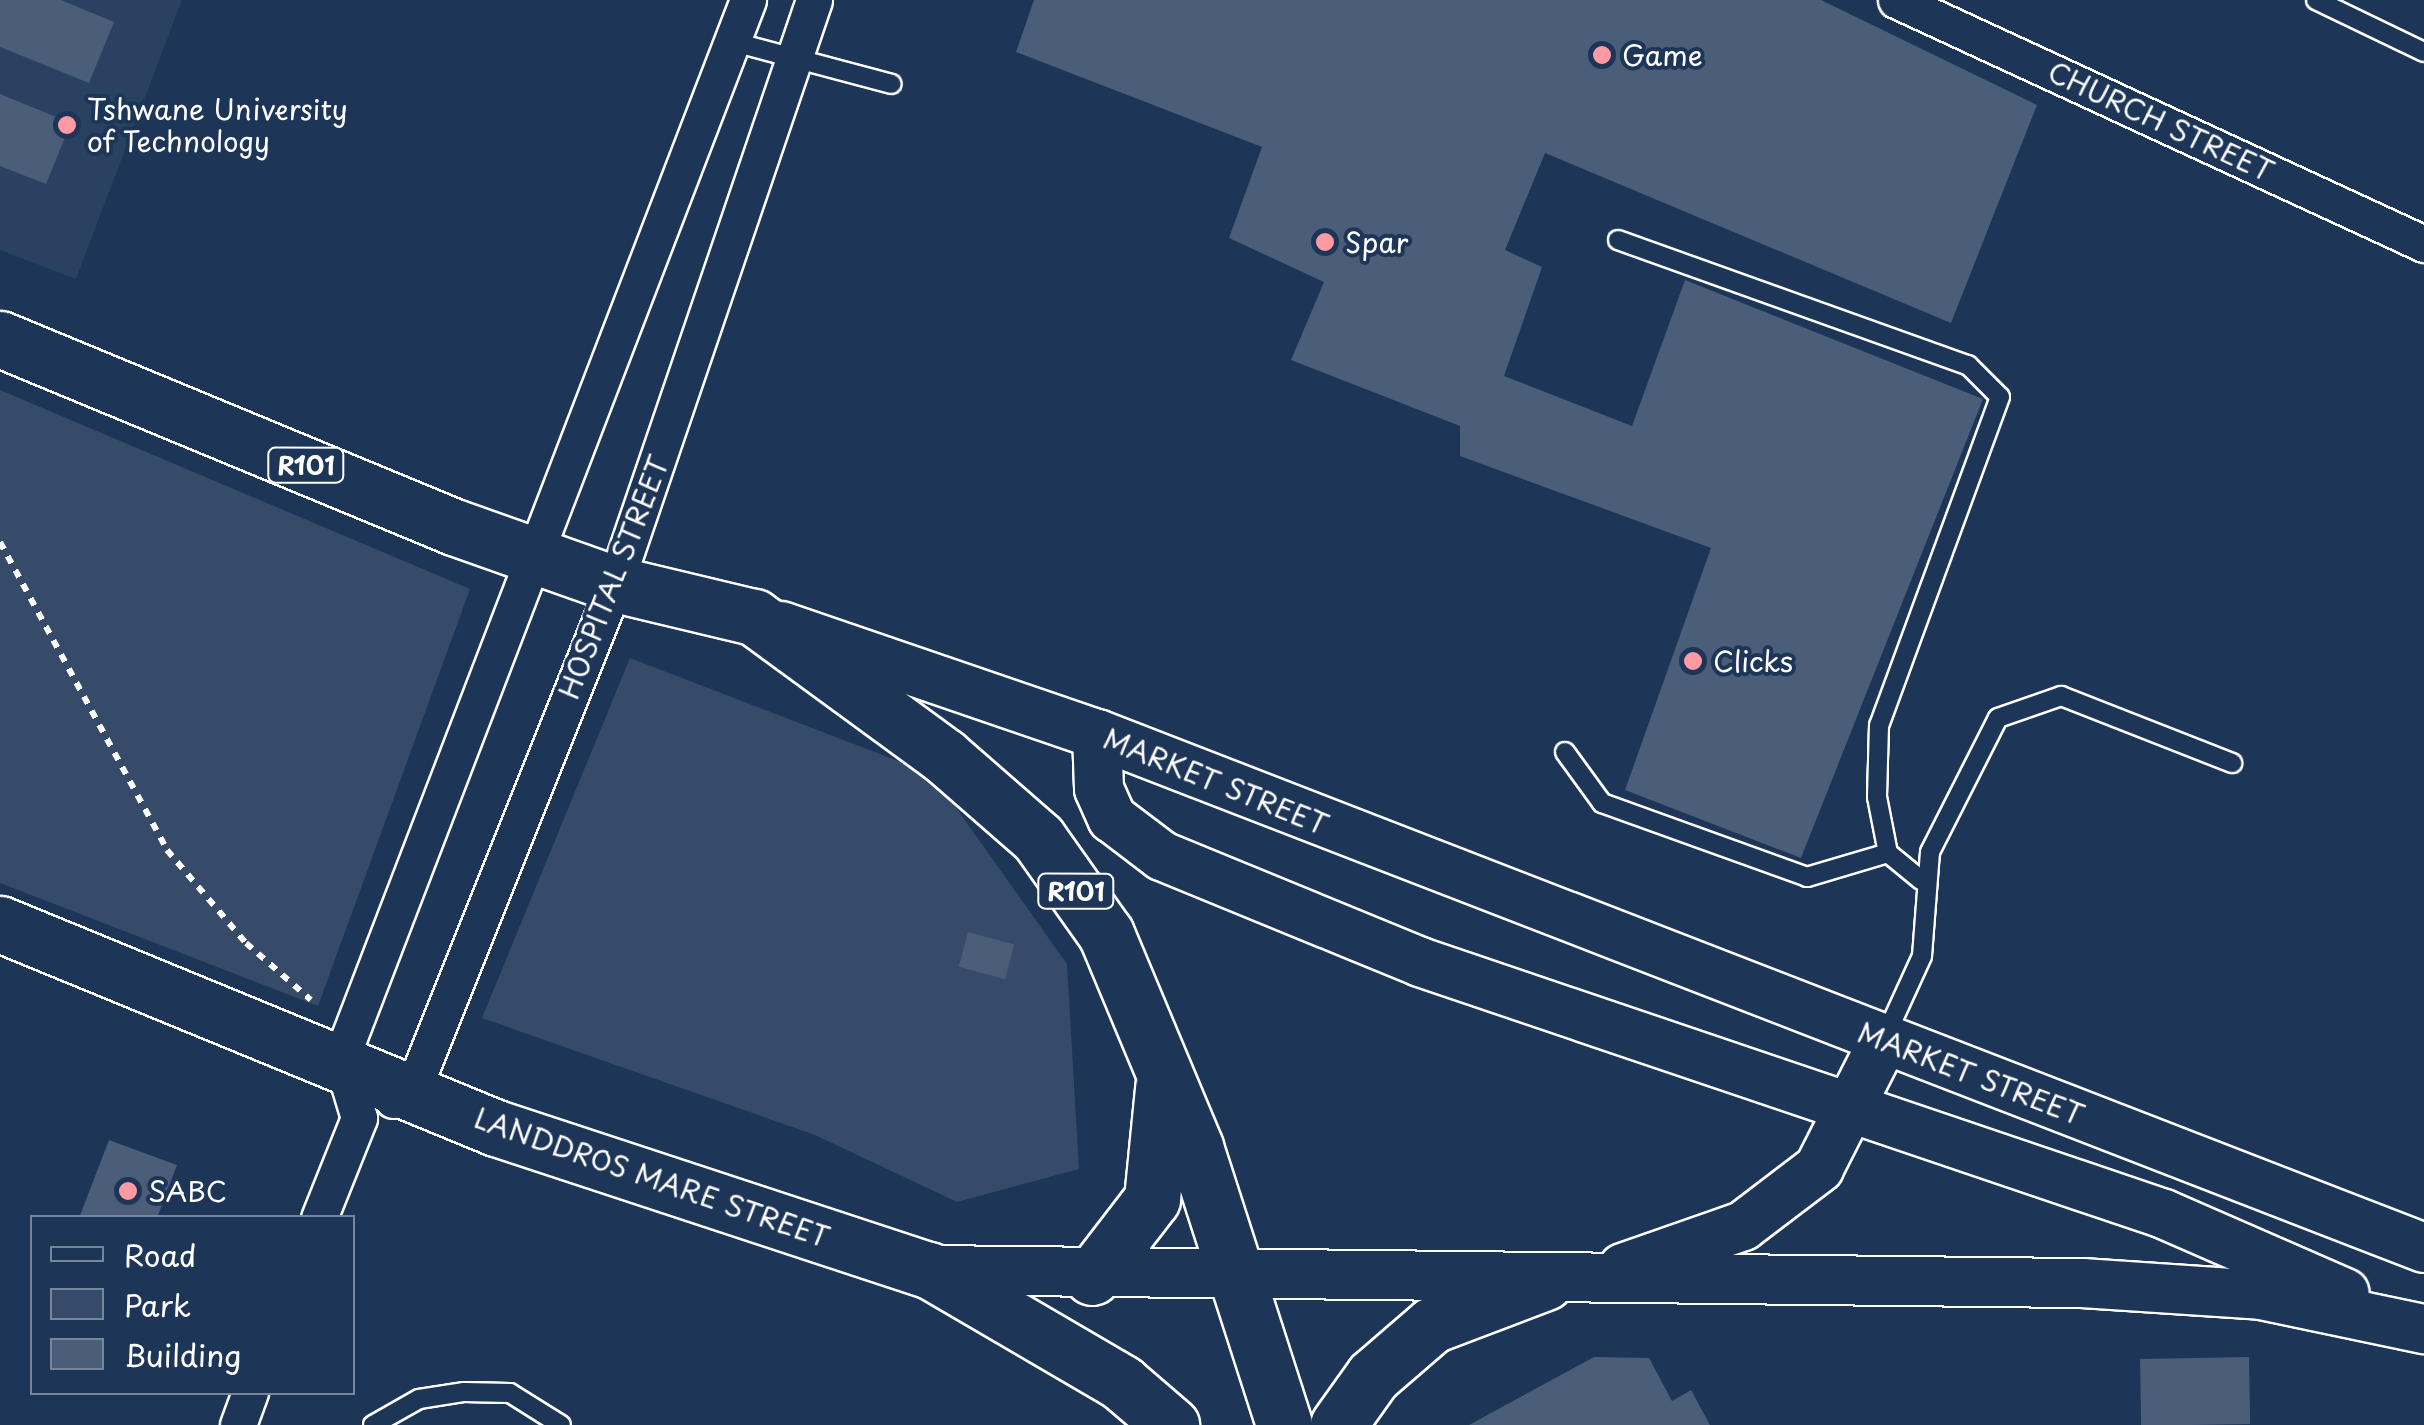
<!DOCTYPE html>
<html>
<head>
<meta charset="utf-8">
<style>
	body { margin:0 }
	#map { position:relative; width:2424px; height:1425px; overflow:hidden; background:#1d3557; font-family:"Playpen Sans",sans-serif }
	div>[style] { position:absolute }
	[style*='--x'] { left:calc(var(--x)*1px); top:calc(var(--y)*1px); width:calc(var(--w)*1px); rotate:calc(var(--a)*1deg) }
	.built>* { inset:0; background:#2a4161 }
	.green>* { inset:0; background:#364b69 }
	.building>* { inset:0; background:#4a5d79; transform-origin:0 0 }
	.path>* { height:6px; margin-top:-3px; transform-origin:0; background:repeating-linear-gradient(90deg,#fff 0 8px,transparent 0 16px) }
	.roads { filter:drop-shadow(2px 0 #fff) drop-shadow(-2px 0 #fff) drop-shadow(0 2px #fff) drop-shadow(0 -2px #fff) }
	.lane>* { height:18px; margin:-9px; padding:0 9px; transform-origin:9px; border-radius:9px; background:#1d3557 }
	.street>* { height:35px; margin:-17.5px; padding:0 17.5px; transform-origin:17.5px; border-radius:17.5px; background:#1d3557 }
	.secondary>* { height:48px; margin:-24px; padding:0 24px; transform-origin:24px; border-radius:24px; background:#1d3557 }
	.primary>* { height:55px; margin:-27.5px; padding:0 27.5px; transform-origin:27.5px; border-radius:27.5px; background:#1d3557 }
	.dots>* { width:28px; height:28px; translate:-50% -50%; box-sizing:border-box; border:5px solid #1d3557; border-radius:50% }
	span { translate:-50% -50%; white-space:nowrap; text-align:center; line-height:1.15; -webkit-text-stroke:8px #1d3557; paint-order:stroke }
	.shield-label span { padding:2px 8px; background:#1d3557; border:2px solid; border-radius:8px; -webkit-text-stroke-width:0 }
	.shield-label { font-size:25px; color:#fff; font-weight:700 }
	.poi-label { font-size:28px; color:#fff }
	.left { translate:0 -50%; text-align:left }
	.street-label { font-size:28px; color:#fff }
	.legend { position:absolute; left:30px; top:1215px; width:325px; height:180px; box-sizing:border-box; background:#1d3557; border:2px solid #77869a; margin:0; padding:12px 18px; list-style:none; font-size:30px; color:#fff }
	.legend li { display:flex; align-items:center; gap:20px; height:50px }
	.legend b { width:50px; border:2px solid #77869a }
</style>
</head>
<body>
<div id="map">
	<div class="built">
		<i style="clip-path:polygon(0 0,182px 0,76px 279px,0 250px)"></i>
	</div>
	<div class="green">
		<i style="clip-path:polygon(0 390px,470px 589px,318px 1006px,0 883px)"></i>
		<i style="clip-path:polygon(630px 658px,932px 774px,1067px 964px,1079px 1169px,957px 1202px,815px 1135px,482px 1018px)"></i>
	</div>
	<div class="building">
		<i style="clip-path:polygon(0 0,61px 0,114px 22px,89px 83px,0 47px)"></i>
		<i style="clip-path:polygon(1034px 0,1821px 0,2037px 105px,1951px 323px,1545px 153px,1505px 250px,1542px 267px,1504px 376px,1632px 426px,1685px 280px,1983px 399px,1801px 858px,1625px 790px,1711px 548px,1460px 456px,1460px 426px,1291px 360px,1324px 282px,1229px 238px,1262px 147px,1016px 52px)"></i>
		<i style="clip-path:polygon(0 94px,71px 123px,46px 184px,0 166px)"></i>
		<i style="left:968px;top:932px;width:48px;height:36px;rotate:15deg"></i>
		<i style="clip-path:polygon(109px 1140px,177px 1165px,157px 1218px,79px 1218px)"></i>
		<i style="clip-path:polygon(1594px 1357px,1649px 1358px,1672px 1401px,1691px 1390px,1710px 1425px,1469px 1425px)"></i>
		<i style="left:2249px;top:1357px;width:67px;height:109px;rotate:89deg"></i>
	</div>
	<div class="path">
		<i style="--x:0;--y:542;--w:350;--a:61.5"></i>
		<i style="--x:167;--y:850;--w:122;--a:49.7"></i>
		<i style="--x:246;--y:943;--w:86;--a:41.2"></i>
	</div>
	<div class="roads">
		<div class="lane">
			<i style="--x:2316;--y:0;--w:120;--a:25.7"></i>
			<i style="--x:734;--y:42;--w:163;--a:14.9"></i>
			<i style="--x:1618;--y:240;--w:372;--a:19.7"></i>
			<i style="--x:1968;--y:365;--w:45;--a:45"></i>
			<i style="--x:2000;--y:397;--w:350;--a:110.2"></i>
			<i style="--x:1879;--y:725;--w:72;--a:91.6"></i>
			<i style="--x:1877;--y:797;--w:57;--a:78.9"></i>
			<i style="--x:1565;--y:752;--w:63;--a:54"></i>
			<i style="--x:1602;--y:803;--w:218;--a:19.8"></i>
			<i style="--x:1807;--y:877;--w:84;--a:-16.5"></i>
			<i style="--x:1888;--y:853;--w:43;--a:39.3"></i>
			<i style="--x:1885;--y:1037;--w:89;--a:-65.4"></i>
			<i style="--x:1922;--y:956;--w:104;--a:-85.6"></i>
			<i style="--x:1930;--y:852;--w:150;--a:-63.1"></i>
			<i style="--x:1998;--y:718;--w:67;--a:-19.2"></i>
			<i style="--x:2061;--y:696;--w:184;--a:21.4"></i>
			<i style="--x:373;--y:1425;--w:53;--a:-29.5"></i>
			<i style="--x:419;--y:1399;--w:46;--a:-8.8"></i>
			<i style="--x:464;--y:1392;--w:46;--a:1.2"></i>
			<i style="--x:510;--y:1393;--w:60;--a:32.1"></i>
		</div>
		<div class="street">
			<i style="--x:1896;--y:0;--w:582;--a:24.8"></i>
			<i style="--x:393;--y:1100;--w:23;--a:-29"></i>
			<i style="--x:413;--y:1089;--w:544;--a:-68.2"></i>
			<i style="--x:615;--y:584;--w:617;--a:-71.18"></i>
			<i style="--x:319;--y:1218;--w:108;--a:-68.2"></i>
			<i style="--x:359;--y:1118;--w:63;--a:-106.7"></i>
			<i style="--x:341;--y:1058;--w:1134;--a:-68.96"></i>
			<i style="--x:238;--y:1425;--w:35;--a:-70"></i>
		</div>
		<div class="secondary">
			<i style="--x:781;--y:626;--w:334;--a:18.9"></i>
			<i style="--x:1097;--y:734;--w:1423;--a:21.17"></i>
			<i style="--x:1097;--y:734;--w:55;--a:87.9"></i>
			<i style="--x:1099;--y:789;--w:32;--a:66"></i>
			<i style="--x:1112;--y:818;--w:63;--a:37.2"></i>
			<i style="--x:1162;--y:856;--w:279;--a:22.3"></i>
			<i style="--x:1420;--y:962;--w:786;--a:18.71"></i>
			<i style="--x:2164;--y:1214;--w:197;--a:23.6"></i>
			<i style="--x:1623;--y:1268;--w:127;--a:-19.3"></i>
			<i style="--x:1743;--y:1226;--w:96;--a:-37.3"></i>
			<i style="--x:1819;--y:1168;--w:144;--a:-63.1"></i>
			<i style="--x:929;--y:1270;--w:1153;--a:0.65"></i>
			<i style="--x:2082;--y:1283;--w:179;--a:3.8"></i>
			<i style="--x:2261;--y:1295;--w:167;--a:11.8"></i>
		</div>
		<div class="primary">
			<i style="--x:0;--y:339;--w:491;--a:22.5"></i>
			<i style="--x:454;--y:527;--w:171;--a:19.5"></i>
			<i style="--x:615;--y:584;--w:143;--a:13.4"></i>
			<i style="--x:754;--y:617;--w:235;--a:36.2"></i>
			<i style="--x:944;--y:756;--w:125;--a:41.1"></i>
			<i style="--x:1038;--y:838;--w:118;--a:54.7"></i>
			<i style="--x:1106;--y:934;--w:231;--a:67.3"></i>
			<i style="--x:1195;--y:1147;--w:292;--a:72.2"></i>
			<i style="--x:0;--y:924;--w:536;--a:22.36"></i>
			<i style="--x:496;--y:1128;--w:456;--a:18.2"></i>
			<i style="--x:929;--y:1270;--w:224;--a:30.3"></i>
			<i style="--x:1122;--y:1383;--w:65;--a:40.6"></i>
			<i style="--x:1092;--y:1277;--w:98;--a:-52.4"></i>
			<i style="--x:1152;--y:1199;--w:112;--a:-84.3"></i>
			<i style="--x:1338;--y:1425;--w:60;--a:-54.5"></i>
			<i style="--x:1373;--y:1376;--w:78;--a:-40.8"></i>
			<i style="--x:1432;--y:1325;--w:121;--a:-20.8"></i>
		</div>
	</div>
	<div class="dots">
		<i style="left:1602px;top:55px;background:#ff9aa2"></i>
		<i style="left:67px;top:125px;background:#ff9aa2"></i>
		<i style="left:1325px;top:242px;background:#ff9aa2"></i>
		<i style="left:1693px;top:661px;background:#ff9aa2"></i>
		<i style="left:128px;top:1191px;background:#ff9aa2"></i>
	</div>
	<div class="shield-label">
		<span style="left:306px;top:465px">R101</span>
		<span style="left:1076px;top:891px">R101</span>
	</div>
	<div class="poi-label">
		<span class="left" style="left:1622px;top:55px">Game</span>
		<span class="left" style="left:87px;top:125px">Tshwane University<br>of Technology</span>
		<span class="left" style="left:1345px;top:242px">Spar</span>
		<span class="left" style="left:1713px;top:661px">Clicks</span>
		<span class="left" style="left:148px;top:1191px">SABC</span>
	</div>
	<div class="street-label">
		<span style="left:2161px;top:121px;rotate:25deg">CHURCH STREET</span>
		<span style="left:613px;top:577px;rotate:-69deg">HOSPITAL STREET</span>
		<span style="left:1216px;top:781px;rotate:22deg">MARKET STREET</span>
		<span style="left:1971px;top:1073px;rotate:21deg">MARKET STREET</span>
		<span style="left:652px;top:1177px;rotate:19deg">LANDDROS MARE STREET</span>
	</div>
	<ul class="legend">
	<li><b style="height:12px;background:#1d3557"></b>Road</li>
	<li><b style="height:28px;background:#364b69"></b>Park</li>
	<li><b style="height:28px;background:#4a5d79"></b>Building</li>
	</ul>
</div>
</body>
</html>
